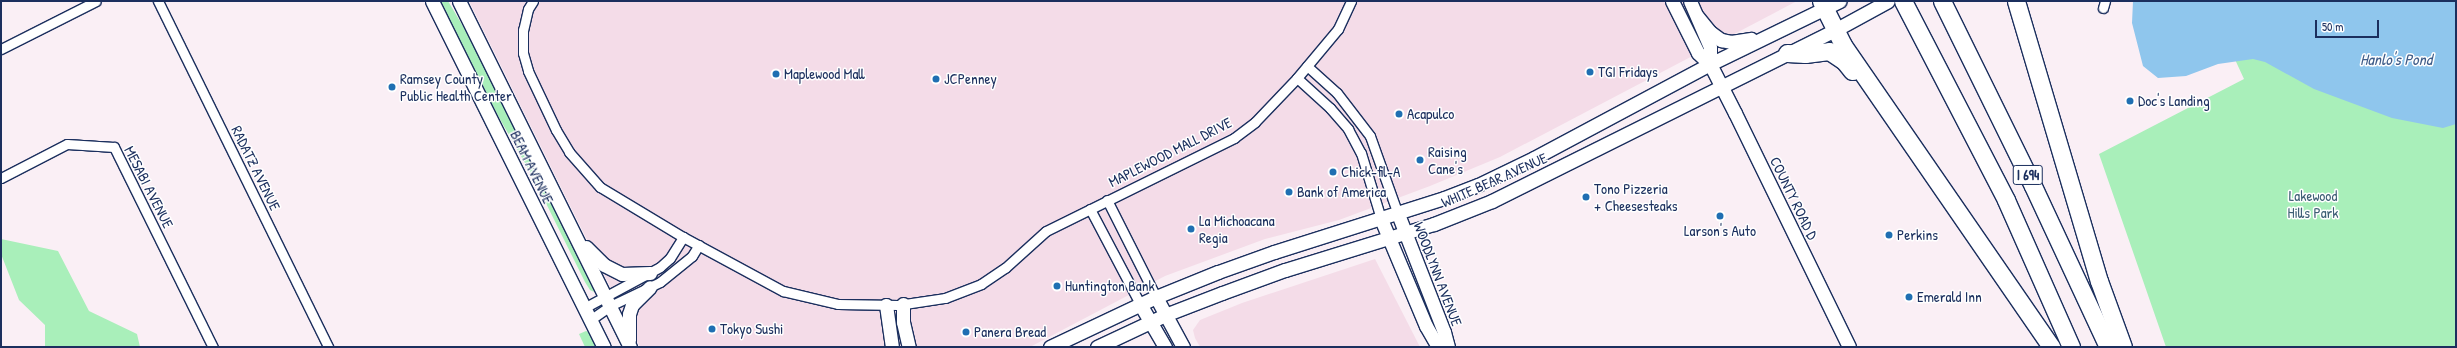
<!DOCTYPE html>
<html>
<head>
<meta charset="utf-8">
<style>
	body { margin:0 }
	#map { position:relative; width:2457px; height:348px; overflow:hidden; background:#faeff5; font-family:"Patrick Hand",sans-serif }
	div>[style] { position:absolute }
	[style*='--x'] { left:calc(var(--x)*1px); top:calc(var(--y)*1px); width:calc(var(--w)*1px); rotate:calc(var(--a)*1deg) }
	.built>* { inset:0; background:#f4dce8 }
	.green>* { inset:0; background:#a9efba }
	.water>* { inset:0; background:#8fc6ed }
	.roads { filter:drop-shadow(1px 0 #1b2f5e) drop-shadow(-1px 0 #1b2f5e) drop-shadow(0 1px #1b2f5e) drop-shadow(0 -1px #1b2f5e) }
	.street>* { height:9px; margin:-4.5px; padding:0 4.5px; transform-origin:4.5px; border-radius:4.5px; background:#fff }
	.secondary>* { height:13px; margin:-6.5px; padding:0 6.5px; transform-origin:6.5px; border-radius:6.5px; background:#fff }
	.highway>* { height:17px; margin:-8.5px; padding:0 8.5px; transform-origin:8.5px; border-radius:8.5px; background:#fff }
	.dots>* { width:11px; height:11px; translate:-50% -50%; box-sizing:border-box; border:2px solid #fff; border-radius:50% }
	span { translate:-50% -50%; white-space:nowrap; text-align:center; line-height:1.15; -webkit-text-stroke:3px #fff; paint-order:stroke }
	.shield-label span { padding:1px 3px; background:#fff; border:1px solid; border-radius:3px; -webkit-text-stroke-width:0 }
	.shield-label { font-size:14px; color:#1b2f5e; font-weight:700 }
	.poi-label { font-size:15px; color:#1b2f5e }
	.left { translate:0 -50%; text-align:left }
	.street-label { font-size:15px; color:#1b2f5e }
	.park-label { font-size:15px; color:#3e5f75 }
	.water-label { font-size:16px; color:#3e5c89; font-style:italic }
	.frame { position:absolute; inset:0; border:2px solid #1b2f5e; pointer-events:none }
	.scale { position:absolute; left:2315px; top:20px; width:64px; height:18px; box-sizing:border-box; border:2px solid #1b2f5e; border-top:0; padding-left:5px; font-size:12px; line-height:14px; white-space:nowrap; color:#1b2f5e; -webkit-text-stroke:3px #fff; paint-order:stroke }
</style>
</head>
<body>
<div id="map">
	<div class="built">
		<i style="clip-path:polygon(469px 1px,1797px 1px,1500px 157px,1430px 186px,1339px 220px,1265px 239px,1165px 276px,1030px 347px,640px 347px)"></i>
		<i style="clip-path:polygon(1375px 259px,1420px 347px,1200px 347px,1195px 338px,1193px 330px,1200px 320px,1242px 303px)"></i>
	</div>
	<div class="green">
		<i style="clip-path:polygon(440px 1px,448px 1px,477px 50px,592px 282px,594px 292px,590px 290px,585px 282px,533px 177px,497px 114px)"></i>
		<i style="clip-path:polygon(2208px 1px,2456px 1px,2456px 347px,2166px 347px,2099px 154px,2244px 79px)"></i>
		<i style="clip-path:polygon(1px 239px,58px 251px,89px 311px,137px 334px,140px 347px,45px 347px,45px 325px,19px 300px,1px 254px)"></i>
		<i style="clip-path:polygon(586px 331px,592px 334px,599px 347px,585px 347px,579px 334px)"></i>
	</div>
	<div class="water">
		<i style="clip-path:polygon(2133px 1px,2456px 1px,2456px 124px,2443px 128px,2392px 118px,2314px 89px,2265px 62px,2253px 59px,2218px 64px,2186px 76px,2158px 78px,2143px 66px,2132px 23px)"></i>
	</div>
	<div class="roads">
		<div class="street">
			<i style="--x:158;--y:1;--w:386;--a:63.8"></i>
			<i style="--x:533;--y:1;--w:9;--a:122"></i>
			<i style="--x:528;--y:9;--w:22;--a:103"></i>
			<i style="--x:523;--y:30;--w:23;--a:90"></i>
			<i style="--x:523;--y:53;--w:19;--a:74"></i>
			<i style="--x:528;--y:71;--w:65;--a:64.6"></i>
			<i style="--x:556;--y:130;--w:26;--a:59"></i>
			<i style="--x:569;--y:152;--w:47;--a:48.5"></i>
			<i style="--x:600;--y:187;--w:97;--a:31.1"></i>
			<i style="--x:683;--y:237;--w:114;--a:28.4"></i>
			<i style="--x:783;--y:291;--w:57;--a:13.3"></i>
			<i style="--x:838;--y:304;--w:60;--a:1"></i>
			<i style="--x:898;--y:305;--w:48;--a:-8.5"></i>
			<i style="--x:945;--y:298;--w:39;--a:-21"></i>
			<i style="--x:981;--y:284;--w:29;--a:-34"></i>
			<i style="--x:1005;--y:268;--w:55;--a:-42.1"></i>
			<i style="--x:1046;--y:231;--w:210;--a:-26.3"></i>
			<i style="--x:1234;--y:138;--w:26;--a:-37"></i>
			<i style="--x:1255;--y:122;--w:61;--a:-46.3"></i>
			<i style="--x:1297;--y:78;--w:64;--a:-50.1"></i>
			<i style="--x:1338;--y:29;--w:31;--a:-65"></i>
			<i style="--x:2103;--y:8;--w:7;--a:-74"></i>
			<i style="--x:1;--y:49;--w:106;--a:-26.8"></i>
			<i style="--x:1307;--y:66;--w:40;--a:42"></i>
			<i style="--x:1337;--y:93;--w:54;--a:52.5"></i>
			<i style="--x:1370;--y:136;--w:83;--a:70.3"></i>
			<i style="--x:1297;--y:78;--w:45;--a:42.3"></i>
			<i style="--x:1330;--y:108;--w:28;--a:49"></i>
			<i style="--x:1348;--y:129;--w:27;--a:62"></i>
			<i style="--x:1361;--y:153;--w:69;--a:73.1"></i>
			<i style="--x:1;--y:178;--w:74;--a:-27.3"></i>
			<i style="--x:67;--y:144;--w:47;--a:3.7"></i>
			<i style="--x:114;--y:147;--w:223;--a:63.7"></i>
			<i style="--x:1107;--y:200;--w:109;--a:63.2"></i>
			<i style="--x:1090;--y:209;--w:107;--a:62.2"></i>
			<i style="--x:584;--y:308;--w:86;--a:-28.3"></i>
			<i style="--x:660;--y:267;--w:13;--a:-42"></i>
			<i style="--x:670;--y:258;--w:25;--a:-58"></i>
			<i style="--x:590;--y:320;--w:24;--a:-35"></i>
			<i style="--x:610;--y:306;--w:55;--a:-25.6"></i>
			<i style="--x:660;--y:282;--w:41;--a:-39.1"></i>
			<i style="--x:692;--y:256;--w:13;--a:-58"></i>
		</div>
		<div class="secondary">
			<i style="--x:432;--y:1;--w:386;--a:63.6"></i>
			<i style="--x:459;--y:1;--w:386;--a:63.7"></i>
			<i style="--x:1672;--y:1;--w:58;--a:63.4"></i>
			<i style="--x:1698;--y:53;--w:16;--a:43"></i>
			<i style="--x:1710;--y:64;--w:55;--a:63"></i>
			<i style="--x:1735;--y:113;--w:260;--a:64"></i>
			<i style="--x:1690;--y:1;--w:50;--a:66.5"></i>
			<i style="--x:1710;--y:47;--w:17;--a:90"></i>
			<i style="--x:1697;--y:16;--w:21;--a:51"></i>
			<i style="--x:1710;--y:32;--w:14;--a:36"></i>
			<i style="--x:1721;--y:40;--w:10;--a:11"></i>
			<i style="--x:1731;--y:42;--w:20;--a:-9"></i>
			<i style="--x:1398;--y:214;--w:127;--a:68.7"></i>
			<i style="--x:1444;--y:332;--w:16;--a:75"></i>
			<i style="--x:1381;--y:219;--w:116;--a:67.2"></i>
			<i style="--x:1426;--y:326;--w:24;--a:60"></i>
			<i style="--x:586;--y:247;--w:25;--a:45"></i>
			<i style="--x:604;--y:265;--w:20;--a:27"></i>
			<i style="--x:622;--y:274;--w:28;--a:-2"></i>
			<i style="--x:1156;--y:297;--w:57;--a:61.6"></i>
			<i style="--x:903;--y:304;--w:18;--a:90"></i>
			<i style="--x:903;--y:322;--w:26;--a:77"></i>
			<i style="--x:1140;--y:304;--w:50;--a:59.8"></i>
			<i style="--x:886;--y:305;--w:42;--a:81.9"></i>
			<i style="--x:629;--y:340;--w:26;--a:-90"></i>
			<i style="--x:629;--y:314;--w:9;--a:-72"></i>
			<i style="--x:632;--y:305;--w:25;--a:-45"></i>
			<i style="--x:1050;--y:347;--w:117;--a:-25.3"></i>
			<i style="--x:1156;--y:297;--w:67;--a:-22"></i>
			<i style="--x:1218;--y:272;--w:59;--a:-19.7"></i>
			<i style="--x:1274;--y:252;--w:178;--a:-17.6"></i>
			<i style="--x:1444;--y:198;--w:36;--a:-21"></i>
			<i style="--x:1478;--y:185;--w:62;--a:-25.7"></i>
			<i style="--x:1534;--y:158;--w:200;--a:-28.1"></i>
			<i style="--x:1710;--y:64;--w:144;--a:-25.9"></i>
			<i style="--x:1097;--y:347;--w:75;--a:-25.2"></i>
			<i style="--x:1165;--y:315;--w:61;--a:-21.1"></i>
			<i style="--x:1222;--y:293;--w:67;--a:-20.1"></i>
			<i style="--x:1285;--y:270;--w:156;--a:-17.2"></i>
			<i style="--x:1434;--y:224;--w:62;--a:-21.6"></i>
			<i style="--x:1492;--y:201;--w:383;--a:-26.5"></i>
			<i style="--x:1835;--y:30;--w:60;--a:-28.7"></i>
		</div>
		<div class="highway">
			<i style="--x:1821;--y:1;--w:49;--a:63.4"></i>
			<i style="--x:1843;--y:45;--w:367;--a:55.4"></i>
			<i style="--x:1903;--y:1;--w:224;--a:62.6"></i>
			<i style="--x:2006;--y:200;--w:161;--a:66.1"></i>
			<i style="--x:1942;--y:1;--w:206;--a:63.8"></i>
			<i style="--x:2033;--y:186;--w:178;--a:65"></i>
			<i style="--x:2016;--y:1;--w:292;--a:73.5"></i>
			<i style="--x:2099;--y:281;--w:70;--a:70"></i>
			<i style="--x:1787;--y:53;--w:18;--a:3"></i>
			<i style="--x:1805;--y:54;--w:24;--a:-7"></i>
			<i style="--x:1829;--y:51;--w:18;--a:34"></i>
			<i style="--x:1844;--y:61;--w:13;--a:51"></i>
		</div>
	</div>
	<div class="dots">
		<i style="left:1590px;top:72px;background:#1f6fb2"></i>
		<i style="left:776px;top:74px;background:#1f6fb2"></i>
		<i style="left:936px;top:79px;background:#1f6fb2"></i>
		<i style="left:392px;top:87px;background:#1f6fb2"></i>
		<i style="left:2130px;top:101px;background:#1f6fb2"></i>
		<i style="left:1399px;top:114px;background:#1f6fb2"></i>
		<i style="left:1420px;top:160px;background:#1f6fb2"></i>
		<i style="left:1333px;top:172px;background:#1f6fb2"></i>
		<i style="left:1289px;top:192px;background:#1f6fb2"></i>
		<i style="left:1586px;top:197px;background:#1f6fb2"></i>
		<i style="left:1720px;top:216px;background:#1f6fb2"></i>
		<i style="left:1191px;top:229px;background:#1f6fb2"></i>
		<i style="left:1889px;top:235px;background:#1f6fb2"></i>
		<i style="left:1057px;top:286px;background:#1f6fb2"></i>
		<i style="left:1909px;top:297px;background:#1f6fb2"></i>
		<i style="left:712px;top:329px;background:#1f6fb2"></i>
		<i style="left:966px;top:332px;background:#1f6fb2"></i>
	</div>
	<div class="shield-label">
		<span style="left:2028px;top:175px">I 694</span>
	</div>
	<div class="poi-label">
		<span class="left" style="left:1598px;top:72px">TGI Fridays</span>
		<span class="left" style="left:784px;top:74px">Maplewood Mall</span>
		<span class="left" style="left:400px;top:87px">Ramsey County<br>Public Health Center</span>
		<span class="left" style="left:944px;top:79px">JCPenney</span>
		<span class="left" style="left:2138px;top:101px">Doc's Landing</span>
		<span class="left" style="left:1407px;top:114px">Acapulco</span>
		<span class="left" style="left:1428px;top:160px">Raising<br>Cane's</span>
		<span class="left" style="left:1341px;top:172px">Chick-fil-A</span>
		<span class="left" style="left:1594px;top:197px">Tono Pizzeria<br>+ Cheesesteaks</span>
		<span class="left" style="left:1297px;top:192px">Bank of America</span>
		<span class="left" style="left:1199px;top:229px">La Michoacana<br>Regia</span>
		<span style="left:1720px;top:231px">Larson's Auto</span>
		<span class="left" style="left:1897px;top:235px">Perkins</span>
		<span class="left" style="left:1065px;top:286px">Huntington Bank</span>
		<span class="left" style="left:1917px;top:297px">Emerald Inn</span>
		<span class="left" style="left:720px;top:329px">Tokyo Sushi</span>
		<span class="left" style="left:974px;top:332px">Panera Bread</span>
	</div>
	<div class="street-label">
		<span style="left:1170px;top:152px;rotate:-27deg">MAPLEWOOD MALL DRIVE</span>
		<span style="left:532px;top:167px;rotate:64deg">BEAM AVENUE</span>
		<span style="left:256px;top:168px;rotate:64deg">RADATZ AVENUE</span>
		<span style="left:1494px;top:180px;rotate:-24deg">WHITE BEAR AVENUE</span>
		<span style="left:149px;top:187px;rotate:63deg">MESABI AVENUE</span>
		<span style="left:1794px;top:198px;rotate:64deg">COUNTY ROAD D</span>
		<span style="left:1438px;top:274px;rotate:69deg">WOODLYNN AVENUE</span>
	</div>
	<div class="park-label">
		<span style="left:2313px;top:204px">Lakewood<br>Hills Park</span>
	</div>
	<div class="water-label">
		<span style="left:2396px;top:59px">Hanlo's Pond</span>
	</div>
	<div class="frame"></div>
	<div class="scale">50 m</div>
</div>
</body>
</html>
